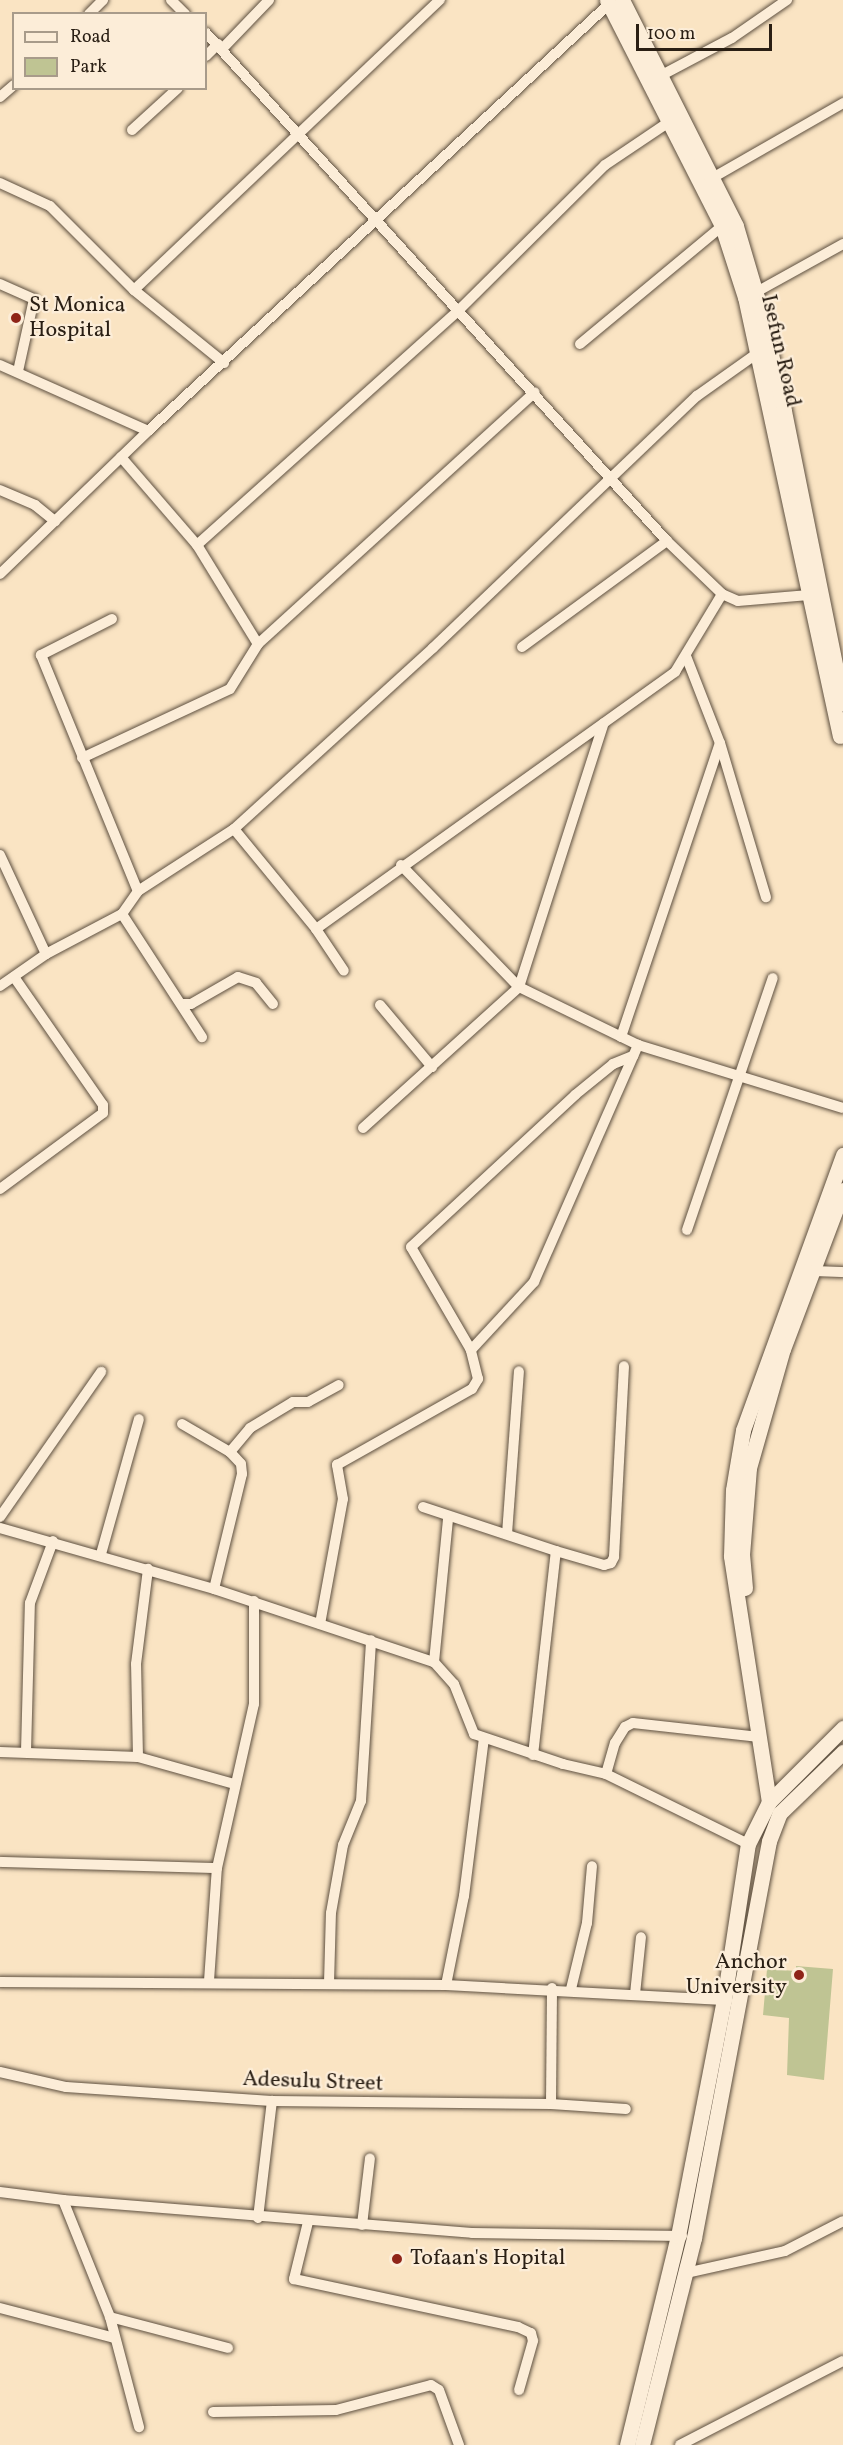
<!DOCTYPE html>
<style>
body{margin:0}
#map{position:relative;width:843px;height:2445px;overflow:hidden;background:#fae4c3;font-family:Vollkorn,serif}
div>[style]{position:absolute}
.green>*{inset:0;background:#bfc493}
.roads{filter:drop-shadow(0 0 2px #5e5040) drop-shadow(0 0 2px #5e5040)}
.street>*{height:10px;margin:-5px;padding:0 5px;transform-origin:5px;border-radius:5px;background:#fcedd8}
.secondary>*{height:15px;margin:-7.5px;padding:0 7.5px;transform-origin:7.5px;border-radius:7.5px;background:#fcedd8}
.dots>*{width:16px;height:16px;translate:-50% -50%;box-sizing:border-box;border:3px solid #fcedd8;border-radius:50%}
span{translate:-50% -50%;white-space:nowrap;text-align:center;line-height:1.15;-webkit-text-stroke:4.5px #fcedd8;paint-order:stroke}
.poi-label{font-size:22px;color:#2a1f14}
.left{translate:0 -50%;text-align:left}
.right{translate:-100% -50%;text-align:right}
.street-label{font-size:22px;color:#2a1f14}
.legend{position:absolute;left:12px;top:12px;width:195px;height:78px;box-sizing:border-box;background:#fcedd8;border:2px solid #a89b8a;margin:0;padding:8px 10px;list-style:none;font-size:18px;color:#2a1f14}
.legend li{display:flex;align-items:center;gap:12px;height:30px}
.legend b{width:30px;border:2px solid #a89b8a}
.scale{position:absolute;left:636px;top:24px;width:136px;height:27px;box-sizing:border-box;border:3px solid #2a1f14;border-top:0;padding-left:8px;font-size:18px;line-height:21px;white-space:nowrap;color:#2a1f14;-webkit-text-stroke:4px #fcedd8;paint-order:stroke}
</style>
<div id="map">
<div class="green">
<i style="clip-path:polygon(796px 1966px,833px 1969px,824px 2080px,787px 2075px,789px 2018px,763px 2015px,767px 1969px,796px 1971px)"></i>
</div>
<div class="roads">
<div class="street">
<i style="left:171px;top:0;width:20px;rotate:45deg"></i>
<i style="left:89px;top:14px;width:20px;rotate:-45deg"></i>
<i style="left:206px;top:33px;width:686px;rotate:47.78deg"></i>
<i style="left:667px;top:541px;width:76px;rotate:43.9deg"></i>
<i style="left:722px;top:594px;width:17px;rotate:24deg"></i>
<i style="left:738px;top:601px;width:71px;rotate:-4.8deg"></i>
<i style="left:222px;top:49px;width:68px;rotate:-46.2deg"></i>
<i style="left:206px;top:56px;width:17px;rotate:-45deg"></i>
<i style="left:662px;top:75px;width:79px;rotate:-27.9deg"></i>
<i style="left:732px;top:38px;width:67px;rotate:-34.6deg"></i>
<i style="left:0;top:97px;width:18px;rotate:-41deg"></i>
<i style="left:132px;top:130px;width:62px;rotate:-42.4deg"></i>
<i style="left:714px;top:177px;width:149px;rotate:-29.8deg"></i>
<i style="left:0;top:183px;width:55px;rotate:24.7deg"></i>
<i style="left:50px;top:206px;width:119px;rotate:45deg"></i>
<i style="left:134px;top:290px;width:116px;rotate:39deg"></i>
<i style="left:0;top:284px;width:37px;rotate:24deg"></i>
<i style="left:34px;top:299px;width:74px;rotate:102.5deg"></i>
<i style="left:134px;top:290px;width:422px;rotate:-43.5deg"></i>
<i style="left:751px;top:295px;width:105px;rotate:-29deg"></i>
<i style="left:580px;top:344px;width:185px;rotate:-39.7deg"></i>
<i style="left:0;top:365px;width:162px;rotate:24deg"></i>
<i style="left:121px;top:457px;width:116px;rotate:49.2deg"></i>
<i style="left:197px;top:545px;width:116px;rotate:58.4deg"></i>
<i style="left:0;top:490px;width:38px;rotate:23deg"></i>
<i style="left:35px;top:505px;width:26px;rotate:39deg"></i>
<i style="left:197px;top:545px;width:353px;rotate:-41.9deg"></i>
<i style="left:460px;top:309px;width:204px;rotate:-44.8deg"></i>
<i style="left:605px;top:165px;width:77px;rotate:-33.9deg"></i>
<i style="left:0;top:574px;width:206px;rotate:-44deg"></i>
<i style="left:148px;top:431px;width:628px;rotate:-42.81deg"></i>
<i style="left:112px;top:619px;width:80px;rotate:153.1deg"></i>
<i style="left:41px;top:655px;width:255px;rotate:67.7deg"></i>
<i style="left:522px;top:647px;width:180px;rotate:-36.2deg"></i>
<i style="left:686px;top:656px;width:93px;rotate:68.7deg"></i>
<i style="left:720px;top:743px;width:161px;rotate:73.4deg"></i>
<i style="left:82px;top:758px;width:163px;rotate:-25deg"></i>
<i style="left:230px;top:689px;width:53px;rotate:-58.1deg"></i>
<i style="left:258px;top:644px;width:374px;rotate:-42.3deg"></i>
<i style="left:234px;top:829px;width:129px;rotate:50.6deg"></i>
<i style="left:316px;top:929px;width:50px;rotate:56.3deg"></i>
<i style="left:0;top:855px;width:109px;rotate:65.1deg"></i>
<i style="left:401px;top:865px;width:170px;rotate:46deg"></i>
<i style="left:519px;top:987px;width:132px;rotate:26deg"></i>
<i style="left:638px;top:1045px;width:214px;rotate:17.1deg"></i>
<i style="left:122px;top:914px;width:147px;rotate:57deg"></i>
<i style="left:316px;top:929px;width:442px;rotate:-35.6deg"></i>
<i style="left:675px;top:672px;width:91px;rotate:-58.9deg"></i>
<i style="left:0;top:986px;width:56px;rotate:-34.8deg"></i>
<i style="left:46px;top:954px;width:86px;rotate:-27.8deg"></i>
<i style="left:122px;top:914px;width:28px;rotate:-55deg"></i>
<i style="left:138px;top:891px;width:114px;rotate:-32.9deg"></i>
<i style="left:234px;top:829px;width:269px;rotate:-42.3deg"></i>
<i style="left:433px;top:648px;width:365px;rotate:-43.7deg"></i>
<i style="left:697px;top:396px;width:76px;rotate:-35.4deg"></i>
<i style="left:182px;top:1004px;width:9px"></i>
<i style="left:191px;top:1004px;width:54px;rotate:-29.9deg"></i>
<i style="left:238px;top:977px;width:19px;rotate:18deg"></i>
<i style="left:256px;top:983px;width:27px;rotate:51deg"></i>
<i style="left:380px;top:1005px;width:81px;rotate:50deg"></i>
<i style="left:621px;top:1037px;width:310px;rotate:-71.4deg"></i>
<i style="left:363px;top:1128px;width:210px;rotate:-42.1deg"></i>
<i style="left:519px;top:987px;width:277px;rotate:-72.2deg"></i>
<i style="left:0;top:1189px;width:128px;rotate:-36.4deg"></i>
<i style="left:103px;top:1113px;width:8px;rotate:-90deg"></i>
<i style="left:103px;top:1105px;width:156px;rotate:-124.8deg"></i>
<i style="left:687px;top:1230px;width:266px;rotate:-71.2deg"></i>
<i style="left:812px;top:1271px;width:31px;rotate:2deg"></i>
<i style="left:471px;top:1350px;width:119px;rotate:-120.2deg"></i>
<i style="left:411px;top:1247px;width:224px;rotate:-42.8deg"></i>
<i style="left:575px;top:1095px;width:49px;rotate:-39.2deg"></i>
<i style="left:613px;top:1064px;width:22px;rotate:-22deg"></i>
<i style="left:182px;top:1424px;width:56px;rotate:30.3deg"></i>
<i style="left:230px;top:1452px;width:16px;rotate:47deg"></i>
<i style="left:241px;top:1464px;width:10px;rotate:84deg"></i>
<i style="left:242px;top:1474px;width:118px;rotate:103.7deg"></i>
<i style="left:230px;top:1452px;width:31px;rotate:-50deg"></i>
<i style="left:250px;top:1428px;width:50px;rotate:-31.2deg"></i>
<i style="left:293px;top:1402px;width:15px"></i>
<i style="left:308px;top:1402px;width:35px;rotate:-29deg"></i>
<i style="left:423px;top:1507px;width:140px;rotate:18.3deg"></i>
<i style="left:556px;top:1551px;width:50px;rotate:16.3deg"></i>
<i style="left:604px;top:1565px;width:7px;rotate:-16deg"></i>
<i style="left:611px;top:1563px;width:7px;rotate:-63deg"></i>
<i style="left:614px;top:1557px;width:191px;rotate:-87deg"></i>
<i style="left:0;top:1517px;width:177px;rotate:-55.1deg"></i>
<i style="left:0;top:1528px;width:223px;rotate:15.9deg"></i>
<i style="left:214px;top:1589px;width:232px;rotate:18.4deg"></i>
<i style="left:434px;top:1662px;width:30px;rotate:48deg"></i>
<i style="left:454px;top:1684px;width:54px;rotate:68.2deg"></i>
<i style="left:474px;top:1734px;width:94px;rotate:18.6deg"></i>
<i style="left:563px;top:1764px;width:44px;rotate:13.1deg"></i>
<i style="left:606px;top:1774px;width:158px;rotate:26.2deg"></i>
<i style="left:507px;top:1534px;width:163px;rotate:-85.8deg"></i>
<i style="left:101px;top:1554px;width:140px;rotate:-74.3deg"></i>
<i style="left:320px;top:1624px;width:127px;rotate:-79.6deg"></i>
<i style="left:343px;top:1499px;width:35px;rotate:-100deg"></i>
<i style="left:337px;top:1465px;width:155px;rotate:-29.4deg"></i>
<i style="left:472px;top:1389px;width:12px;rotate:-59deg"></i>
<i style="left:478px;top:1379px;width:30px;rotate:-104deg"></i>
<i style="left:471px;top:1350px;width:93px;rotate:-47.2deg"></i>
<i style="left:534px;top:1282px;width:259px;rotate:-66.3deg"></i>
<i style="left:434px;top:1662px;width:145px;rotate:-84.4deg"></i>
<i style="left:0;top:1752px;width:138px;rotate:2.1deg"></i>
<i style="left:138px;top:1757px;width:100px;rotate:15.7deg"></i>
<i style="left:26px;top:1752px;width:149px;rotate:-88.5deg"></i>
<i style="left:30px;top:1603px;width:66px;rotate:-69.6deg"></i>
<i style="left:533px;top:1755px;width:205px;rotate:-83.6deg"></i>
<i style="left:138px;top:1757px;width:93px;rotate:-91.2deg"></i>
<i style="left:136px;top:1664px;width:96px;rotate:-82.8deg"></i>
<i style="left:606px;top:1774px;width:32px;rotate:-74deg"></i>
<i style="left:615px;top:1743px;width:19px;rotate:-58deg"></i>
<i style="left:625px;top:1727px;width:9px;rotate:-27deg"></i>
<i style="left:633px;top:1723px;width:127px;rotate:6.3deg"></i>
<i style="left:0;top:1862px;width:217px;rotate:1.6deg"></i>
<i style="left:209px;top:1981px;width:113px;rotate:-86deg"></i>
<i style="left:217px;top:1868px;width:168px;rotate:-77.3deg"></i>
<i style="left:254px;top:1704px;width:103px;rotate:-90deg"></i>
<i style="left:0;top:1982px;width:446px;rotate:0.4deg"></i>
<i style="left:446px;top:1985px;width:278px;rotate:3.1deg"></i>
<i style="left:329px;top:1983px;width:70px;rotate:-88.4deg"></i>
<i style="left:331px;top:1913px;width:69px;rotate:-80deg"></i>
<i style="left:343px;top:1845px;width:48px;rotate:-67.8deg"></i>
<i style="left:361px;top:1801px;width:161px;rotate:-86.4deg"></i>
<i style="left:446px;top:1985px;width:91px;rotate:-78.6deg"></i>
<i style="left:464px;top:1896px;width:159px;rotate:-82.8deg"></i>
<i style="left:571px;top:1989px;width:68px;rotate:-76.4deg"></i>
<i style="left:587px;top:1923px;width:57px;rotate:-85deg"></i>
<i style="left:635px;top:1994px;width:57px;rotate:-84deg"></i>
<i style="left:0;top:2072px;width:68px;rotate:12.8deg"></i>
<i style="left:66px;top:2087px;width:206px;rotate:3.9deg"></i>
<i style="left:272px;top:2101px;width:279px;rotate:0.6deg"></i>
<i style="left:551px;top:2104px;width:75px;rotate:3.8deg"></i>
<i style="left:551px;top:2104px;width:116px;rotate:-89.5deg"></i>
<i style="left:0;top:2192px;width:64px;rotate:7.2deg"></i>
<i style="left:63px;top:2200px;width:410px;rotate:4.6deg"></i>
<i style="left:472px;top:2233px;width:210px;rotate:0.8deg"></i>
<i style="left:63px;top:2200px;width:126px;rotate:68.1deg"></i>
<i style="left:110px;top:2317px;width:114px;rotate:75.2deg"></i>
<i style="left:258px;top:2218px;width:118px;rotate:-83.2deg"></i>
<i style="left:308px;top:2222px;width:59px;rotate:103.8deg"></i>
<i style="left:294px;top:2279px;width:229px;rotate:12.1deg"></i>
<i style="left:518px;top:2327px;width:14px;rotate:25deg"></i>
<i style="left:531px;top:2333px;width:8px;rotate:76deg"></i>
<i style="left:533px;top:2341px;width:51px;rotate:105.9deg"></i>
<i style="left:362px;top:2225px;width:67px;rotate:-83.2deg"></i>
<i style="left:686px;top:2273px;width:101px;rotate:-12.5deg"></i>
<i style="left:785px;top:2251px;width:65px;rotate:-27.3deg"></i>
<i style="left:0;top:2308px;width:118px;rotate:14.7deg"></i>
<i style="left:110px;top:2317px;width:122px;rotate:14.7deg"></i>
<i style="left:213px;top:2412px;width:123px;rotate:-0.9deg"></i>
<i style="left:336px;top:2410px;width:98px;rotate:-14.7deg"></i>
<i style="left:431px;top:2385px;width:9px;rotate:32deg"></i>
<i style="left:439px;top:2390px;width:59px;rotate:70deg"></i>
<i style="left:680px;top:2445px;width:183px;rotate:-27.3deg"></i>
</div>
<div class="secondary">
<i style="left:607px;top:0;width:254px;rotate:63deg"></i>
<i style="left:722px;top:226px;width:75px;rotate:72.1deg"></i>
<i style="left:745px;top:297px;width:449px;rotate:77.8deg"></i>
<i style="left:622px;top:0;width:253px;rotate:63.2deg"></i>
<i style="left:736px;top:226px;width:89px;rotate:73.6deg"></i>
<i style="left:761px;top:311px;width:103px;rotate:77deg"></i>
<i style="left:784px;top:411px;width:298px;rotate:78.6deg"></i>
<i style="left:745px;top:1588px;width:33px;rotate:-95deg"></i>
<i style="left:742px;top:1555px;width:87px;rotate:-85.4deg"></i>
<i style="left:749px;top:1468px;width:124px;rotate:-74.1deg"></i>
<i style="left:783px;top:1349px;width:170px;rotate:-69.3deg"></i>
<i style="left:769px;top:1802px;width:249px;rotate:-98.8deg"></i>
<i style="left:731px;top:1556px;width:66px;rotate:-88.3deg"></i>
<i style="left:733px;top:1490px;width:61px;rotate:-80.5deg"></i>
<i style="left:743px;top:1430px;width:293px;rotate:-70deg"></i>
<i style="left:627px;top:2445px;width:215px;rotate:-76.3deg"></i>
<i style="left:678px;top:2236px;width:240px;rotate:-79deg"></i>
<i style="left:724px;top:2000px;width:158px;rotate:-81.3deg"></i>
<i style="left:748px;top:1844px;width:47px;rotate:-63.4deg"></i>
<i style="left:769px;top:1802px;width:105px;rotate:-45deg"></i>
<i style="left:642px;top:2445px;width:213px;rotate:-75.9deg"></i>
<i style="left:694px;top:2238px;width:404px;rotate:-79.3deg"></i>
<i style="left:769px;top:1841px;width:30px;rotate:-69deg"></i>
<i style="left:780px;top:1813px;width:88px;rotate:-44.1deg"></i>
</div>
</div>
<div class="dots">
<i style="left:16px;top:318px;background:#8f2418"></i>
<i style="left:799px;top:1975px;background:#8f2418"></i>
<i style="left:397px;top:2259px;background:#8f2418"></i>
</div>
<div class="poi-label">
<span class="left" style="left:29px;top:318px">St Monica<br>Hospital</span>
<span class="right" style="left:787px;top:1975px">Anchor<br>University</span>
<span class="left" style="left:410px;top:2259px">Tofaan's Hopital</span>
</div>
<div class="street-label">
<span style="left:780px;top:351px;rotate:77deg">Isefun Road</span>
<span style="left:313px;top:2082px;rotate:2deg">Adesulu Street</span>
</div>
<ul class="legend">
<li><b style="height:8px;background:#fcedd8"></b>Road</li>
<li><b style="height:16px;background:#bfc493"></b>Park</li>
</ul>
<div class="scale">100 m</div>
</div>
